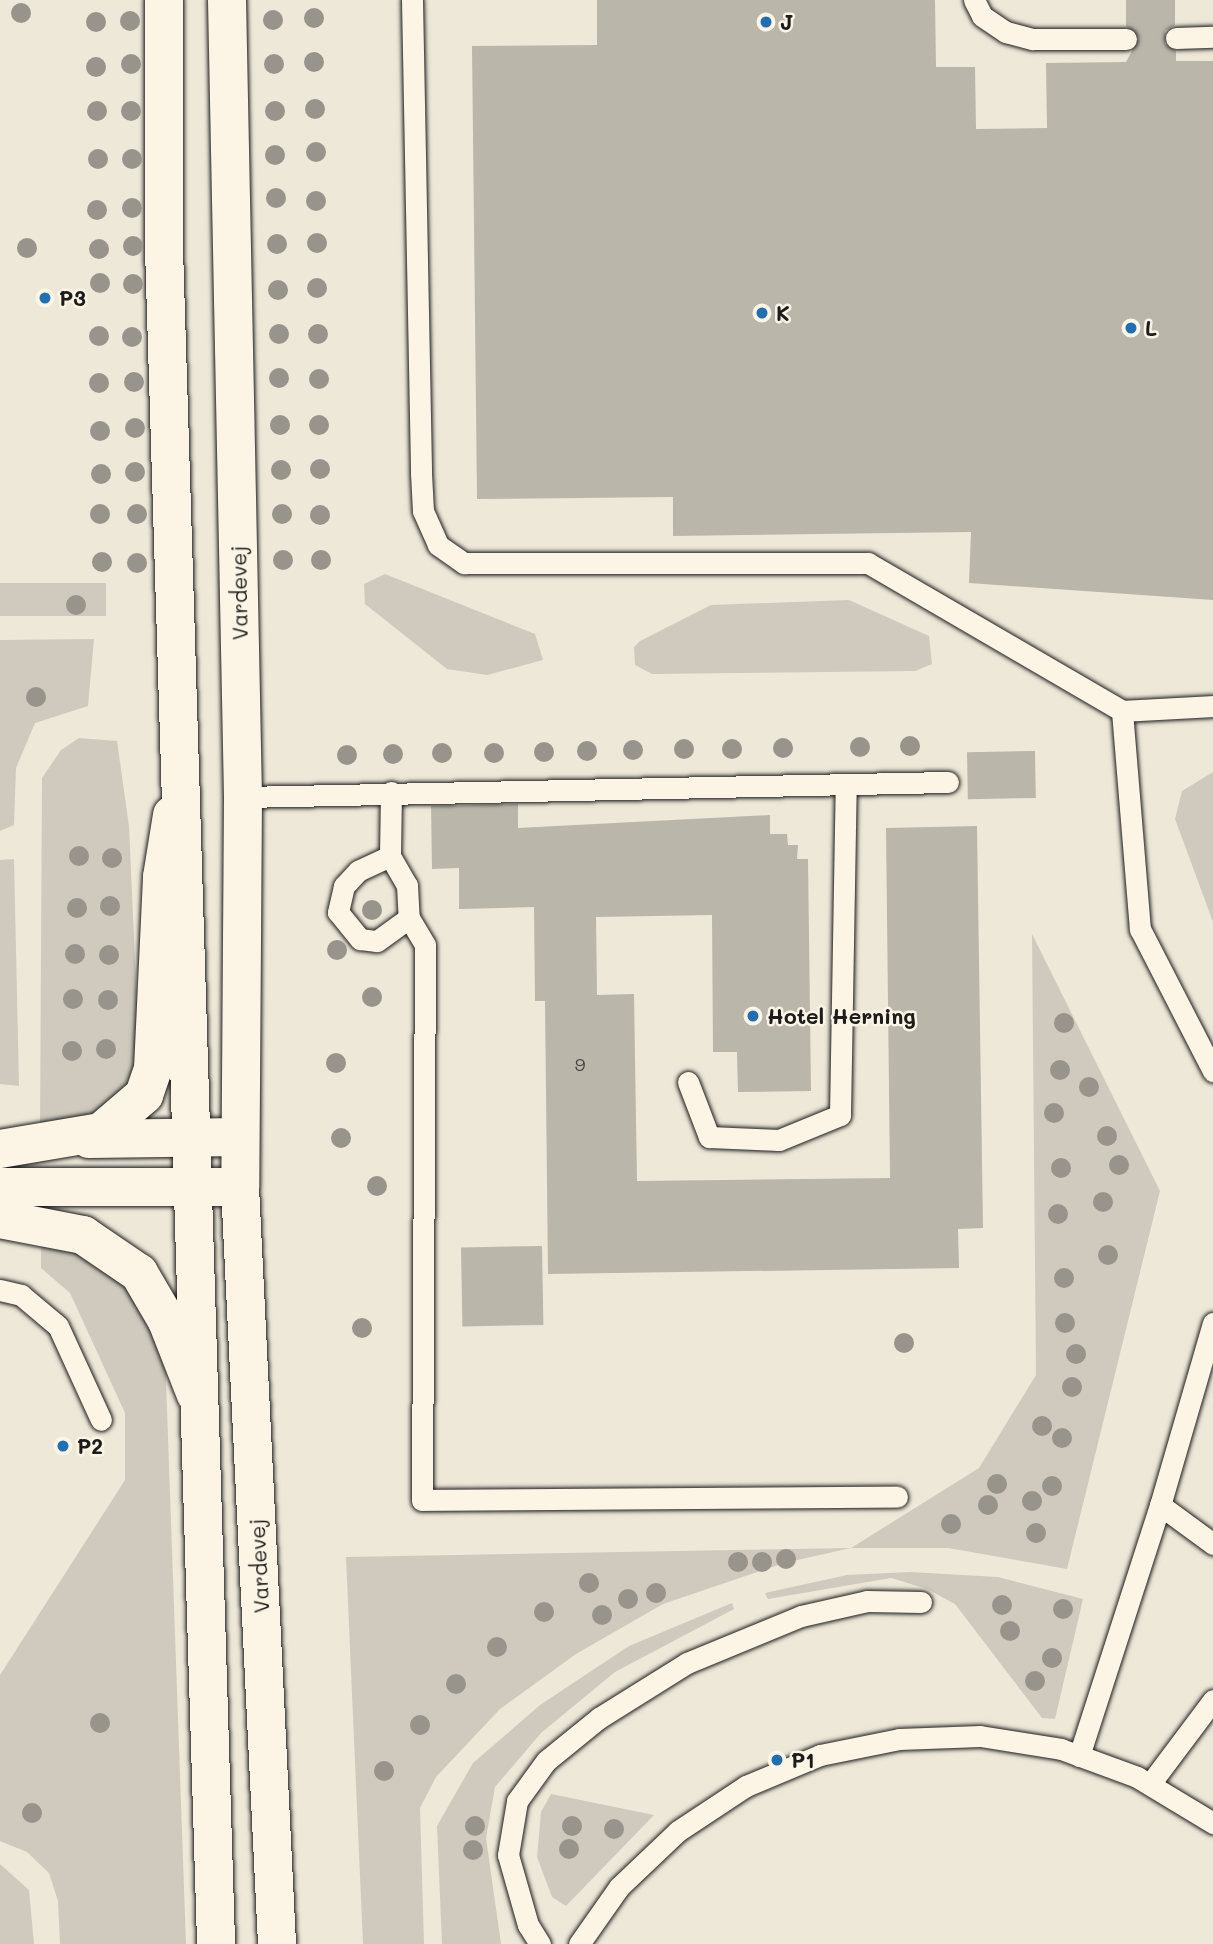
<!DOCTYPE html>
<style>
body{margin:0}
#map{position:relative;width:1213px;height:1944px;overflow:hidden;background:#eee8d9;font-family:Mali,sans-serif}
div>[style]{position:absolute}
.green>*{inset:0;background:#cfcabd;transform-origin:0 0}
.building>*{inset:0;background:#bab6aa;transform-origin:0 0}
.roads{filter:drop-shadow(0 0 2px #1c1c1c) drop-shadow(0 0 2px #1c1c1c)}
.lane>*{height:21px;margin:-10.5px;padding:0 10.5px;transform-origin:10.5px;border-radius:10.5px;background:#fcf5e5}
.street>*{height:38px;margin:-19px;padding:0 19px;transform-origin:19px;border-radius:19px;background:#fcf5e5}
.secondary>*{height:38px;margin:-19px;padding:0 19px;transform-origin:19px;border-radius:19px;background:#fcf5e5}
.trees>*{width:20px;height:20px;margin:-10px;border-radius:50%;background:#98948b}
.dots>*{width:19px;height:19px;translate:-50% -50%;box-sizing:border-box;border:4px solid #fcf5e5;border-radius:50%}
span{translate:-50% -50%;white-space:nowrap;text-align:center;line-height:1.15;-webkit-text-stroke:5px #fcf5e5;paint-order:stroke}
.number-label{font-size:18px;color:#444240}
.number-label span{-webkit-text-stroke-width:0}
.poi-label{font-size:21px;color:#1c1c1c;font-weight:700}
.left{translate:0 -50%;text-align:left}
.street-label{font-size:21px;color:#1c1c1c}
</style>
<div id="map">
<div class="green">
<i style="clip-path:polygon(385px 574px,535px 634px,543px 660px,487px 675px,447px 669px,365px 604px,364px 584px)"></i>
<i style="left:106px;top:583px;width:33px;height:106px;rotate:90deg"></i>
<i style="clip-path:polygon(849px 600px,929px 636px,932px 664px,915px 671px,652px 674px,635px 665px,634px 647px,640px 641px,711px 605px)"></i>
<i style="clip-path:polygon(94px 639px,88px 706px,35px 723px,16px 768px,14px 825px,0 831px,0 640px)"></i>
<i style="clip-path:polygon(79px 738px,117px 741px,129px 826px,139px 1051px,123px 1095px,94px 1117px,40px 1129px,42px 778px,61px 750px)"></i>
<i style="clip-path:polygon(1213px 772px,1213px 922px,1175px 819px,1182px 791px)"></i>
<i style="clip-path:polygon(14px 859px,19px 1086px,0 1084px,0 860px)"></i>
<i style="clip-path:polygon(1032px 934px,1160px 1191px,1067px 1569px,948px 1548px,851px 1548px,784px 1563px,663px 1604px,576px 1654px,500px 1709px,436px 1777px,420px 1808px,424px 1944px,363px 1944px,346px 1557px,851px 1548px,979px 1468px,1036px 1375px)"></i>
<i style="clip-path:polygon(41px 1239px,72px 1245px,132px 1289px,165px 1353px,186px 1944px,60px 1944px,58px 1901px,49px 1873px,27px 1852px,0 1841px,0 1675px,125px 1480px,125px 1413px,70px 1293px,41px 1268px)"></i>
<i style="clip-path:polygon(910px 1572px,998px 1577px,1083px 1599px,1055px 1719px,1042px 1718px,955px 1604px,927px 1589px,891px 1578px,768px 1599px,765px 1593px,847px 1575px)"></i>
<i style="clip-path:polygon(732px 1603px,734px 1609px,615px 1672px,541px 1733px,495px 1787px,486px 1838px,501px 1944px,442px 1944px,437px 1826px,473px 1763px,540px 1705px,629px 1646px)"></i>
<i style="clip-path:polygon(551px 1794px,654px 1815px,566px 1906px,552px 1897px,537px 1857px,541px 1812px)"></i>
<i style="clip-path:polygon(0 1864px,29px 1890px,34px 1944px,0 1944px)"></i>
</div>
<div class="building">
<i style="clip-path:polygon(597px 0,935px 0,936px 67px,975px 67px,976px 129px,1047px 128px,1046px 63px,1126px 62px,1139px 38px,1126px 26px,1126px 0,1175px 0,1175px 25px,1165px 31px,1165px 44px,1176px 51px,1176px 61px,1213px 61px,1213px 600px,969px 583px,971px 532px,673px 536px,673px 497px,477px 499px,472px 46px,597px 45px)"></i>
<i style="left:1035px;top:751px;width:47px;height:68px;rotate:89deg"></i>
<i style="clip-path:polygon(518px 804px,518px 828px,770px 815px,770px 834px,787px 834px,788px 845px,798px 845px,797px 859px,808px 859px,811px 1091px,738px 1092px,737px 1052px,713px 1052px,712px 915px,596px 917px,597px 995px,634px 994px,637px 1181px,890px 1178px,886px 828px,977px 826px,983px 1228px,958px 1229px,959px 1268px,548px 1274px,545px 1001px,535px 1001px,534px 907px,459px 909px,459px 868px,432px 869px,431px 806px)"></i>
<i style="left:542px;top:1246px;width:79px;height:81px;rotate:89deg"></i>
</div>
<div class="roads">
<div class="lane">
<i style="left:412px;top:0;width:473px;rotate:88.9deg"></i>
<i style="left:421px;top:473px;width:38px;rotate:87deg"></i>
<i style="left:423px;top:511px;width:37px;rotate:66deg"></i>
<i style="left:438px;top:545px;width:32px;rotate:35deg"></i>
<i style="left:464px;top:563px;width:404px"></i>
<i style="left:868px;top:563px;width:294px;rotate:30.2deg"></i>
<i style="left:1122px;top:711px;width:219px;rotate:85.3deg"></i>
<i style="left:1140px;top:929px;width:160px;rotate:62.8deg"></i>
<i style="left:974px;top:0;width:18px;rotate:63deg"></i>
<i style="left:982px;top:16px;width:29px;rotate:34deg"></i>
<i style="left:1006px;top:32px;width:28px;rotate:15deg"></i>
<i style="left:1033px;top:39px;width:93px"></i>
<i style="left:1176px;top:38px;width:37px;rotate:-2deg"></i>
<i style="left:1122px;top:711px;width:91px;rotate:-3.1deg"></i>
<i style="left:391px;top:792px;width:64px;rotate:90.9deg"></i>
<i style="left:390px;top:856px;width:34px;rotate:60deg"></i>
<i style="left:407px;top:885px;width:33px;rotate:87deg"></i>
<i style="left:409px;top:918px;width:31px;rotate:59deg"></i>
<i style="left:425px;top:945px;width:555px;rotate:90.31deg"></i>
<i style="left:422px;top:1500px;width:475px;rotate:-0.4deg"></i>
<i style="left:243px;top:797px;width:705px;rotate:-1.22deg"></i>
<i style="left:390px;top:856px;width:35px;rotate:155deg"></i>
<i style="left:358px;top:871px;width:21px;rotate:133deg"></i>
<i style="left:344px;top:886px;width:27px;rotate:103deg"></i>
<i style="left:338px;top:912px;width:35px;rotate:51deg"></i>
<i style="left:360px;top:939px;width:17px;rotate:7deg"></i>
<i style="left:377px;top:941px;width:39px;rotate:-36deg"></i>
<i style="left:688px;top:1082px;width:59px;rotate:69.1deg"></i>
<i style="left:709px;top:1137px;width:70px;rotate:2.5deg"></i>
<i style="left:779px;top:1140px;width:66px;rotate:-22.3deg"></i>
<i style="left:840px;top:1115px;width:331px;rotate:-89deg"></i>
<i style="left:0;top:1290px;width:22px;rotate:13deg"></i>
<i style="left:21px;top:1295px;width:48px;rotate:40deg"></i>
<i style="left:58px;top:1326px;width:103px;rotate:65.4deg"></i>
<i style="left:1213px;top:1323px;width:190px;rotate:106.2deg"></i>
<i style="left:1160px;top:1505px;width:66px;rotate:36.3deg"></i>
<i style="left:1079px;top:1756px;width:264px;rotate:-72.1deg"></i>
<i style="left:1150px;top:1784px;width:105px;rotate:-53.1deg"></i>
<i style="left:540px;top:1944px;width:22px;rotate:-122deg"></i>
<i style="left:528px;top:1925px;width:73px;rotate:-105.9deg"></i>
<i style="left:508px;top:1855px;width:55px;rotate:-80.5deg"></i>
<i style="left:517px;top:1801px;width:49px;rotate:-54.1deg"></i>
<i style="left:546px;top:1761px;width:68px;rotate:-39.1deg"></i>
<i style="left:599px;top:1718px;width:104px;rotate:-32deg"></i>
<i style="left:687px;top:1663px;width:123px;rotate:-22.4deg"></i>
<i style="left:801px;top:1616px;width:68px;rotate:-12.8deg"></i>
<i style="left:867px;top:1601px;width:54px;rotate:1.1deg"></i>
<i style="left:579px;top:1944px;width:70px;rotate:-54.9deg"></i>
<i style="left:619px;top:1887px;width:81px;rotate:-43.5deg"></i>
<i style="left:678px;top:1831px;width:82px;rotate:-33.5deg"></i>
<i style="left:746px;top:1786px;width:80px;rotate:-22.7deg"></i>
<i style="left:820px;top:1755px;width:81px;rotate:-11.4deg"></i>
<i style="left:899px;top:1739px;width:81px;rotate:-2.1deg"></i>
<i style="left:980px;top:1736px;width:82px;rotate:9.1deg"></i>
<i style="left:1061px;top:1749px;width:81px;rotate:20.2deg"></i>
<i style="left:1137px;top:1777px;width:89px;rotate:31.2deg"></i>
</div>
<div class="street">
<i style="left:89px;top:1139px;width:151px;rotate:-0.8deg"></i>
<i style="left:0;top:1149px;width:102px;rotate:-9.6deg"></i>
<i style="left:101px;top:1132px;width:57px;rotate:-40.7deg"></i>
<i style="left:144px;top:1095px;width:28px;rotate:-71deg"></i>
<i style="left:153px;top:1069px;width:192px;rotate:-87.3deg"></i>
<i style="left:162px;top:877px;width:63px;rotate:-80.8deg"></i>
<i style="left:0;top:1187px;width:240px"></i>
<i style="left:0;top:1219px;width:85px;rotate:10.9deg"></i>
<i style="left:83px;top:1235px;width:68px;rotate:34.2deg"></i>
<i style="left:139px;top:1273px;width:56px;rotate:59.7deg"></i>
<i style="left:167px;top:1321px;width:79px;rotate:68.6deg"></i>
</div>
<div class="secondary">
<i style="left:164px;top:0;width:249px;rotate:90deg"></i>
<i style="left:164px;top:249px;width:1696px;rotate:88.24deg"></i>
<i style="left:227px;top:0;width:797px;rotate:88.85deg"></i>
<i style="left:243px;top:797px;width:390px;rotate:90.4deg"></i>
<i style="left:240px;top:1187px;width:758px;rotate:87.2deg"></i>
</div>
</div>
<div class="trees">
<i style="left:21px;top:13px"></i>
<i style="left:314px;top:18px"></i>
<i style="left:273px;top:20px"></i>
<i style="left:130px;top:21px"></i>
<i style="left:96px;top:22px"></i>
<i style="left:314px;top:62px"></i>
<i style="left:131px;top:64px"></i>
<i style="left:274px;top:64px"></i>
<i style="left:96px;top:67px"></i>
<i style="left:315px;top:109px"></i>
<i style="left:97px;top:111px"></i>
<i style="left:131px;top:111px"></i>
<i style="left:275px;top:111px"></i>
<i style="left:316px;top:152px"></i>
<i style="left:275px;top:155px"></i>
<i style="left:98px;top:159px"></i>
<i style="left:132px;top:159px"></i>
<i style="left:276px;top:198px"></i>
<i style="left:316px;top:201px"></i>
<i style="left:132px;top:208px"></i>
<i style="left:97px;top:210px"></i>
<i style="left:317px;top:243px"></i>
<i style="left:277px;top:244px"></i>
<i style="left:133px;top:246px"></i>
<i style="left:27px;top:248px"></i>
<i style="left:99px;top:249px"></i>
<i style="left:100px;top:283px"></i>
<i style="left:133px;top:284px"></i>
<i style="left:317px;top:288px"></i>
<i style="left:278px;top:290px"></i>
<i style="left:279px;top:334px"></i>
<i style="left:318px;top:334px"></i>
<i style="left:99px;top:336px"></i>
<i style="left:132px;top:337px"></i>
<i style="left:279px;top:378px"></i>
<i style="left:319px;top:379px"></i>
<i style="left:134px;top:382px"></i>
<i style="left:99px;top:383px"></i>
<i style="left:280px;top:425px"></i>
<i style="left:319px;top:425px"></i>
<i style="left:135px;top:428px"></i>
<i style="left:100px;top:431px"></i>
<i style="left:320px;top:469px"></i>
<i style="left:281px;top:470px"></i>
<i style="left:135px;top:472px"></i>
<i style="left:101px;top:474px"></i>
<i style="left:100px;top:514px"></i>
<i style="left:137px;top:514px"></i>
<i style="left:282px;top:514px"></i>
<i style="left:320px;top:515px"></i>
<i style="left:283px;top:560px"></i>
<i style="left:321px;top:560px"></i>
<i style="left:102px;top:562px"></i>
<i style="left:137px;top:563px"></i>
<i style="left:76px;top:605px"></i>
<i style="left:36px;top:697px"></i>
<i style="left:910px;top:746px"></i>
<i style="left:860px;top:747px"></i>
<i style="left:783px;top:748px"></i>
<i style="left:684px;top:749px"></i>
<i style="left:732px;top:749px"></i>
<i style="left:633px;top:750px"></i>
<i style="left:587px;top:751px"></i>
<i style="left:544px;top:752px"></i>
<i style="left:442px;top:753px"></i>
<i style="left:494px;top:753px"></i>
<i style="left:393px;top:754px"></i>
<i style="left:347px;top:755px"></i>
<i style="left:79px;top:856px"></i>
<i style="left:112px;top:858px"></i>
<i style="left:110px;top:906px"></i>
<i style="left:77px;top:908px"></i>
<i style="left:372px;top:910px"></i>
<i style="left:337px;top:950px"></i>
<i style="left:75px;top:954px"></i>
<i style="left:109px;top:955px"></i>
<i style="left:372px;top:997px"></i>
<i style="left:73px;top:999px"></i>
<i style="left:108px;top:1000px"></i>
<i style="left:1064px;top:1023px"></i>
<i style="left:106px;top:1049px"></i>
<i style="left:72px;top:1051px"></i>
<i style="left:336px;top:1063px"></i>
<i style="left:1060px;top:1070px"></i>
<i style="left:1089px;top:1087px"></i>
<i style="left:1054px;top:1113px"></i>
<i style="left:1107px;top:1136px"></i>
<i style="left:341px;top:1138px"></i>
<i style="left:1119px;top:1165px"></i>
<i style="left:1061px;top:1168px"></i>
<i style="left:377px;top:1186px"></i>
<i style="left:1103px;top:1202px"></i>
<i style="left:1058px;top:1214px"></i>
<i style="left:1108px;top:1255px"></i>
<i style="left:1064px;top:1278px"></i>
<i style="left:1065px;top:1323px"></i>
<i style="left:362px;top:1328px"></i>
<i style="left:904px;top:1343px"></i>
<i style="left:1076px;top:1354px"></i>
<i style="left:1072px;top:1387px"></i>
<i style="left:1042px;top:1426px"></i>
<i style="left:1062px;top:1438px"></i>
<i style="left:997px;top:1484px"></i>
<i style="left:1052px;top:1486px"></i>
<i style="left:1032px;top:1501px"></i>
<i style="left:988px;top:1505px"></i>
<i style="left:951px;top:1524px"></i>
<i style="left:1036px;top:1533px"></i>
<i style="left:786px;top:1559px"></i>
<i style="left:738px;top:1562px"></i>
<i style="left:762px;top:1562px"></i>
<i style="left:589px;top:1583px"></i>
<i style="left:656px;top:1593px"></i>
<i style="left:628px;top:1599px"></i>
<i style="left:1002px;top:1605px"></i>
<i style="left:1063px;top:1609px"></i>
<i style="left:544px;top:1612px"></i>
<i style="left:602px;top:1615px"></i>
<i style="left:1010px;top:1631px"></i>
<i style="left:497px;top:1647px"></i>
<i style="left:1052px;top:1658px"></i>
<i style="left:1035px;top:1681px"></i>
<i style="left:456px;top:1684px"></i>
<i style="left:100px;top:1723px"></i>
<i style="left:420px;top:1725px"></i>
<i style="left:384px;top:1771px"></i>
<i style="left:32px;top:1813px"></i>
<i style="left:475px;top:1826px"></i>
<i style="left:572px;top:1826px"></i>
<i style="left:614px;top:1829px"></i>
<i style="left:569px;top:1849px"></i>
<i style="left:473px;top:1850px"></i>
</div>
<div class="dots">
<i style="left:766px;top:22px;background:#1f6fb2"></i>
<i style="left:45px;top:298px;background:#1f6fb2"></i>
<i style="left:762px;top:313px;background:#1f6fb2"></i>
<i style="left:1131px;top:328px;background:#1f6fb2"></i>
<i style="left:753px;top:1016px;background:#1f6fb2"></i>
<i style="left:63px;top:1446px;background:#1f6fb2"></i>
<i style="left:777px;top:1760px;background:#1f6fb2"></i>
</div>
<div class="number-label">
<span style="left:580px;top:1064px">9</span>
</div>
<div class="poi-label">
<span class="left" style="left:780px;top:22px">J</span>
<span class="left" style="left:59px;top:298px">P3</span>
<span class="left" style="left:776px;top:313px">K</span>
<span class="left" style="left:1145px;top:328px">L</span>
<span class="left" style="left:767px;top:1016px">Hotel Herning</span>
<span class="left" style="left:77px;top:1446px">P2</span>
<span class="left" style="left:791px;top:1760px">P1</span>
</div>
<div class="street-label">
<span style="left:239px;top:593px;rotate:-91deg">Vardevej</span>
<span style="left:259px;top:1566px;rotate:-93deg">Vardevej</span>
</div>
</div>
